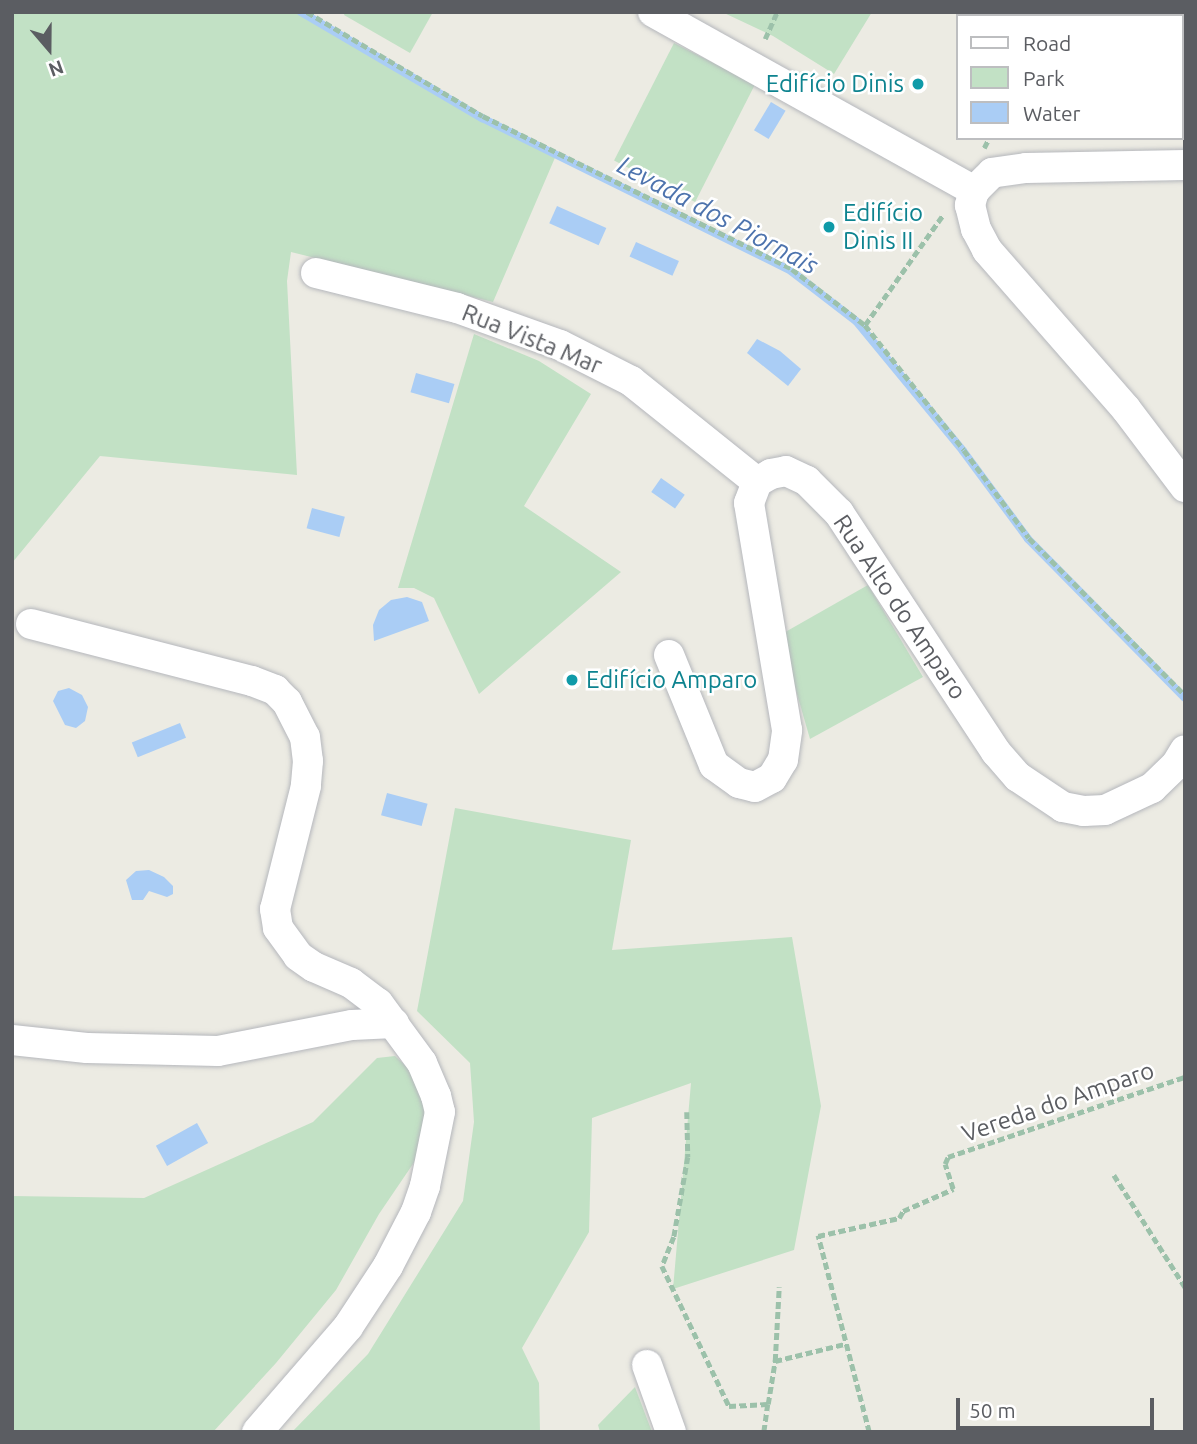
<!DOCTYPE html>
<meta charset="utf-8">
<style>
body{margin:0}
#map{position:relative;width:1197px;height:1444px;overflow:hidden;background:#ecebe3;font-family:Ubuntu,sans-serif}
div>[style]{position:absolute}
.green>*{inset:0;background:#c2e1c5;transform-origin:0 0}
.water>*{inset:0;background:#aacdf5;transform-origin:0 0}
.stream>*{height:8px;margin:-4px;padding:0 4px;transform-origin:4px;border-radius:4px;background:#aacdf5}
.path>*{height:4.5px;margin-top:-2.25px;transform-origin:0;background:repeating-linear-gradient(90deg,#9cc1aa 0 7px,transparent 0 10.5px)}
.roads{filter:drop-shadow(0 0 2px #b5b7bc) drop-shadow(0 0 2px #b5b7bc)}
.minor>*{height:30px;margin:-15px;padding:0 15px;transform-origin:15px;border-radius:15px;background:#fff}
.dots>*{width:19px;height:19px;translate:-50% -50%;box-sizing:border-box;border:4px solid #fff;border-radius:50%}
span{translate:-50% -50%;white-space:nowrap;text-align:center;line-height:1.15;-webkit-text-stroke:5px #fff;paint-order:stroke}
.culture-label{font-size:24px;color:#0d838f}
.right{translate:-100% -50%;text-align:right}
.left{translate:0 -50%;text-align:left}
.street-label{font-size:24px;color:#5b5d62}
.water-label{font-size:26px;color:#4d73ad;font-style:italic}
.frame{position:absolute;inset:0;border:14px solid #5b5d62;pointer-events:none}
.legend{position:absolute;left:956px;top:14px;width:228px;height:126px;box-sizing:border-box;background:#fff;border:2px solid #bdbec0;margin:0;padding:9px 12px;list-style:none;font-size:21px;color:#5b5d62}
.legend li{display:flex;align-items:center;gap:14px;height:35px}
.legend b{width:35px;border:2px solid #bdbec0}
.north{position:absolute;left:14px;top:14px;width:70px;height:70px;-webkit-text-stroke:5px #fff;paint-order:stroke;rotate:160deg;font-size:19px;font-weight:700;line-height:28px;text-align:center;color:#5b5d62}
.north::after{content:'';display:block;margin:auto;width:24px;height:32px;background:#5b5d62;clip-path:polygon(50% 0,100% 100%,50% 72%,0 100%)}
.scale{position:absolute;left:956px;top:1398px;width:198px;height:32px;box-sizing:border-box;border:4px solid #5b5d62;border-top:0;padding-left:9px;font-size:21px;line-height:24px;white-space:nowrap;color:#5b5d62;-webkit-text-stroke:5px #fff;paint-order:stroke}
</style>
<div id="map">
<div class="green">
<i style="clip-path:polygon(12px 12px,307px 12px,483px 116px,557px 153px,493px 302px,291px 252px,287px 281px,297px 475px,100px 456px,12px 563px)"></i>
<i style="clip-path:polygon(345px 12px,433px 12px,410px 53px,344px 15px)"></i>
<i style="clip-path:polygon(722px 12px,872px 12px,834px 74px,773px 36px)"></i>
<i style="left:674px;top:43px;width:91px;height:132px;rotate:27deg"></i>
<i style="clip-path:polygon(474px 334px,539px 361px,591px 394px,524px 506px,621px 572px,479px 694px,434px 598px,414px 588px,398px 588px)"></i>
<i style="clip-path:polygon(868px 585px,923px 677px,810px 739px,780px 635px)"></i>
<i style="clip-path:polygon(455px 808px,631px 840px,612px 950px,792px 937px,821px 1106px,794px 1250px,673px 1289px,691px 1083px,592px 1118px,589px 1232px,522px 1348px,539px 1383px,540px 1432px,292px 1432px,368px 1354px,463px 1201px,474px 1122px,470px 1063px,417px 1011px)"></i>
<i style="clip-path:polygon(395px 1056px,421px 1080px,428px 1110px,417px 1158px,379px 1214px,336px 1290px,276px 1363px,213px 1432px,12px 1432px,12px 1196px,144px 1198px,313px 1122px,377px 1058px)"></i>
<i style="clip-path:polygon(635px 1387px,652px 1432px,600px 1432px,598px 1425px)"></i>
</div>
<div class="water">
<i style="left:771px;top:102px;width:17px;height:33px;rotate:31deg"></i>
<i style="left:557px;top:206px;width:54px;height:19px;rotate:24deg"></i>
<i style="left:636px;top:242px;width:47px;height:16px;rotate:24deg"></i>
<i style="clip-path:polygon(757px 339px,780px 351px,801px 369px,788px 386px,747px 353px)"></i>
<i style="left:416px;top:373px;width:40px;height:20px;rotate:16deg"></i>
<i style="left:661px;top:478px;width:29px;height:17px;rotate:35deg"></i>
<i style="left:312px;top:508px;width:34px;height:21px;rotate:15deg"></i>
<i style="clip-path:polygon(407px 597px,422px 602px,429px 621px,374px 641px,373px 625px,379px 610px,391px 600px)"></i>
<i style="clip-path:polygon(69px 688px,82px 695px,88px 707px,85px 721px,76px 728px,65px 725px,53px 701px,58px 691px)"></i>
<i style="left:180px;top:723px;width:16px;height:52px;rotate:68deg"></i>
<i style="left:387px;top:793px;width:42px;height:23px;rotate:15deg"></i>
<i style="clip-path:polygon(136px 871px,149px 870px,164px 877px,173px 886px,173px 894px,167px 897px,149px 891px,143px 900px,132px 900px,126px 880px)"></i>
<i style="left:197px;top:1123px;width:23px;height:47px;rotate:61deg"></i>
</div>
<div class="stream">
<i style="left:301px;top:12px;width:210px;rotate:30.4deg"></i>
<i style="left:482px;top:118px;width:345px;rotate:26.3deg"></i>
<i style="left:791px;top:271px;width:82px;rotate:37.6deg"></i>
<i style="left:856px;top:321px;width:168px;rotate:50.5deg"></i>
<i style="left:963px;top:451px;width:109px;rotate:53.5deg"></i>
<i style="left:1028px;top:539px;width:223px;rotate:45.4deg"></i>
</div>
<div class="path">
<i style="left:307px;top:12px;width:204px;rotate:30.6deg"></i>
<i style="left:483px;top:116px;width:345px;rotate:26.3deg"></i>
<i style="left:792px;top:269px;width:92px;rotate:37.5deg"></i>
<i style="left:865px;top:325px;width:159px;rotate:51.6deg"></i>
<i style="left:964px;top:450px;width:109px;rotate:53.5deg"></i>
<i style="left:1029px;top:538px;width:221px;rotate:45.2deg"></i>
<i style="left:765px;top:39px;width:30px;rotate:-66deg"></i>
<i style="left:984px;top:148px;width:11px;rotate:-63deg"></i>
<i style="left:865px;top:325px;width:135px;rotate:-54.7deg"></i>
<i style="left:687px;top:1112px;width:45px;rotate:88.7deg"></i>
<i style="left:688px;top:1157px;width:81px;rotate:99.9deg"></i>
<i style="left:674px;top:1237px;width:31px;rotate:112deg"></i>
<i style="left:662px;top:1266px;width:155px;rotate:64.4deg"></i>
<i style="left:729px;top:1406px;width:39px;rotate:-3deg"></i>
<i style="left:768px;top:1404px;width:28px;rotate:98deg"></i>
<i style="left:1114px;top:1175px;width:133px;rotate:57.6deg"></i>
<i style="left:775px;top:1361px;width:71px;rotate:-13.8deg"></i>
<i style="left:768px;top:1404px;width:44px;rotate:-80.8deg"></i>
<i style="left:775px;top:1361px;width:74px;rotate:-86.9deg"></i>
<i style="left:869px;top:1432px;width:203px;rotate:-104.6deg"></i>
<i style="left:818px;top:1236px;width:83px;rotate:-12.5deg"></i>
<i style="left:899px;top:1218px;width:8px;rotate:-60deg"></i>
<i style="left:903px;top:1211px;width:55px;rotate:-23.7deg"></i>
<i style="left:953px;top:1189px;width:26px;rotate:-108deg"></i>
<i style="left:945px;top:1164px;width:8px;rotate:-67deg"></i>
<i style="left:948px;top:1157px;width:250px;rotate:-18.7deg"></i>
</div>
<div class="roads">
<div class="minor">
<i style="left:653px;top:12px;width:368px;rotate:29.1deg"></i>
<i style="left:1038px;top:16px;width:4px;rotate:-63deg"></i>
<i style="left:1185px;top:165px;width:159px;rotate:178.9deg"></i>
<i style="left:1026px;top:168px;width:34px;rotate:172deg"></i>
<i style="left:992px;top:173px;width:25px;rotate:135deg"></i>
<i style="left:974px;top:191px;width:15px;rotate:106deg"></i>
<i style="left:970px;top:205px;width:25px;rotate:76deg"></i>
<i style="left:976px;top:229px;width:24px;rotate:62deg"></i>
<i style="left:987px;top:250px;width:211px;rotate:48.8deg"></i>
<i style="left:1126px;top:409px;width:98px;rotate:52.9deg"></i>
<i style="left:316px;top:273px;width:145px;rotate:13.9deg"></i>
<i style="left:457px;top:308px;width:109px;rotate:19.8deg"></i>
<i style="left:560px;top:345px;width:80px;rotate:26.9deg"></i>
<i style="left:631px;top:381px;width:161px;rotate:38.7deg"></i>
<i style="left:31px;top:624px;width:228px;rotate:14.5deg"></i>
<i style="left:252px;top:681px;width:25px;rotate:21deg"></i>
<i style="left:275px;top:690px;width:17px;rotate:45deg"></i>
<i style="left:287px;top:702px;width:39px;rotate:63deg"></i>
<i style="left:305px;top:737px;width:24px;rotate:83deg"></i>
<i style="left:308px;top:761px;width:25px;rotate:95deg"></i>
<i style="left:306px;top:786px;width:127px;rotate:104.1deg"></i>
<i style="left:275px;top:909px;width:19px;rotate:81deg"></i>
<i style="left:278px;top:928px;width:34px;rotate:54deg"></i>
<i style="left:298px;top:956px;width:19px;rotate:35deg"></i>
<i style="left:314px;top:967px;width:40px;rotate:23.4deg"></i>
<i style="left:351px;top:983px;width:34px;rotate:37deg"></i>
<i style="left:378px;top:1003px;width:74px;rotate:53.7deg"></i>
<i style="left:422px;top:1063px;width:36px;rotate:67deg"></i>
<i style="left:436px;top:1096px;width:16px;rotate:76deg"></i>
<i style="left:440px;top:1112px;width:76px;rotate:101.5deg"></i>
<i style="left:425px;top:1186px;width:28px;rotate:109deg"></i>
<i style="left:416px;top:1212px;width:61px;rotate:117.4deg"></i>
<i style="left:388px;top:1266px;width:73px;rotate:123.3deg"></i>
<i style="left:348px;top:1327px;width:139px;rotate:130.9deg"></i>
<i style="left:669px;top:655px;width:119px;rotate:67.8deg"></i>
<i style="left:714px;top:765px;width:31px;rotate:36deg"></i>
<i style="left:739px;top:783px;width:16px;rotate:14deg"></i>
<i style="left:755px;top:787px;width:19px;rotate:-28deg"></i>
<i style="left:772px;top:778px;width:21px;rotate:-59deg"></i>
<i style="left:783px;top:760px;width:30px;rotate:-82deg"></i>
<i style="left:787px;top:730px;width:230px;rotate:-99.5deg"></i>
<i style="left:749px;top:503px;width:22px;rotate:-69deg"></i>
<i style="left:757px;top:482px;width:16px;rotate:-30deg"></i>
<i style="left:771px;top:474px;width:15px;rotate:-11deg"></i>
<i style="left:786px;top:471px;width:23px;rotate:25deg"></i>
<i style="left:807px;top:481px;width:45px;rotate:45deg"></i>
<i style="left:839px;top:513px;width:286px;rotate:56.7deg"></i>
<i style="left:996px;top:752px;width:33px;rotate:49deg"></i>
<i style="left:1018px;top:777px;width:54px;rotate:33.7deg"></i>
<i style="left:1063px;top:807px;width:21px;rotate:11deg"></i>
<i style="left:1084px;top:811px;width:21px;rotate:-3deg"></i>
<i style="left:1105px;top:810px;width:52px;rotate:-25.1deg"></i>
<i style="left:1152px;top:788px;width:33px;rotate:-44deg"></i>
<i style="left:1176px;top:765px;width:17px;rotate:-59deg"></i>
<i style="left:12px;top:1040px;width:75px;rotate:6.1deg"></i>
<i style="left:87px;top:1048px;width:131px;rotate:1.3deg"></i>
<i style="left:218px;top:1051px;width:136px;rotate:-11deg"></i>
<i style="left:352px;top:1025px;width:42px;rotate:-2.7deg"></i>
<i style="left:647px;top:1365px;width:71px;rotate:70.3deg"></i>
</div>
</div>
<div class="dots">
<i style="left:918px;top:84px;background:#0f9aa8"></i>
<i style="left:829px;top:227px;background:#0f9aa8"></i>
<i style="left:572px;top:680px;background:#0f9aa8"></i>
</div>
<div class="culture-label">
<span class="right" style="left:904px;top:84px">Edifício Dinis</span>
<span class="left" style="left:843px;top:227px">Edifício<br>Dinis II</span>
<span class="left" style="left:586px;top:680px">Edifício Amparo</span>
</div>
<div class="street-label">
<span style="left:532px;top:339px;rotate:22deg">Rua Vista Mar</span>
<span style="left:900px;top:607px;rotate:56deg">Rua Alto do Amparo</span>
<span style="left:1058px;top:1102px;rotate:-19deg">Vereda do Amparo</span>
</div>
<div class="water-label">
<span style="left:718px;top:215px;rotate:28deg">Levada dos Piornais</span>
</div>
<div class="frame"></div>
<ul class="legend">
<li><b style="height:9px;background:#fff"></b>Road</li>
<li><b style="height:19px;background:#c2e1c5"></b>Park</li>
<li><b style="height:19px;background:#aacdf5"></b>Water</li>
</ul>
<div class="north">N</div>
<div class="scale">50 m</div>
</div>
